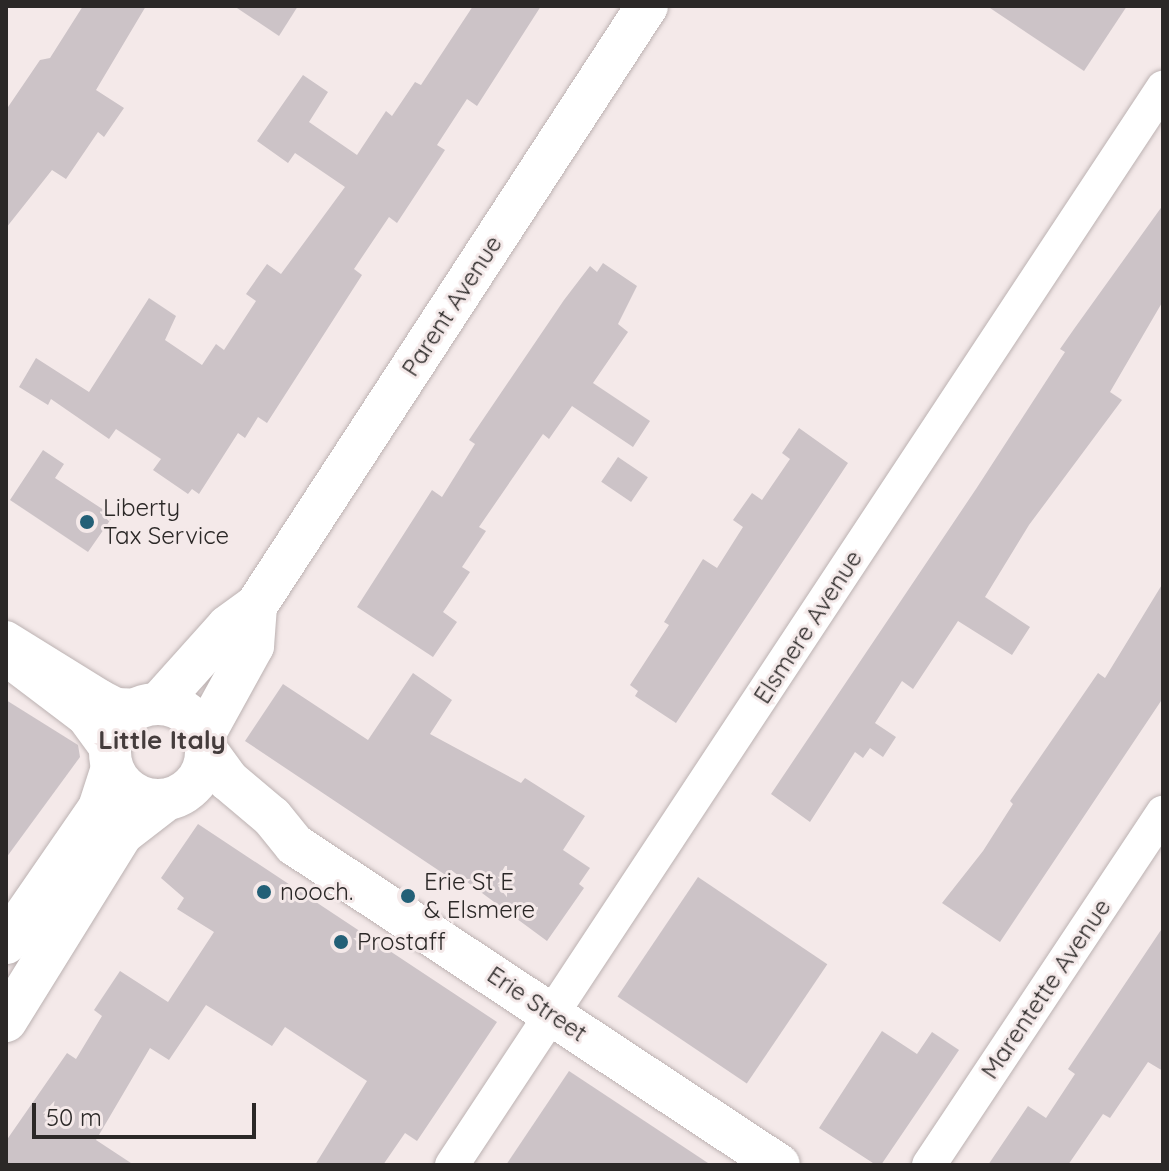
<!DOCTYPE html>
<style>
body{margin:0}
#map{position:relative;width:1169px;height:1171px;overflow:hidden;background:#f4e9e9;font-family:Quicksand,sans-serif}
div>[style]{position:absolute}
.building>*{inset:0;background:#ccc3c7;transform-origin:0 0}
.roads{filter:drop-shadow(0 0 2px #bcb2b2) drop-shadow(0 0 2px #bcb2b2)}
.minor>*{height:34px;margin:-17px;padding:0 17px;transform-origin:17px;border-radius:17px;background:#fff}
.tertiary>*{height:42px;margin:-21px;padding:0 21px;transform-origin:21px;border-radius:21px;background:#fff}
.tertiary>.ring{margin:-21px;padding:0;box-sizing:content-box;background:none;border:42px solid #fff;border-radius:50%}
.dots>*{width:22px;height:22px;translate:-50% -50%;box-sizing:border-box;border:4px solid #f4e9e9;border-radius:50%}
span{translate:-50% -50%;white-space:nowrap;text-align:center;line-height:1.15;-webkit-text-stroke:6px #f4e9e9;paint-order:stroke}
.street-label{font-size:24px;color:#2b2827}
.poi-label{font-size:24px;color:#2b2827}
.left{translate:0 -50%;text-align:left}
.neighbourhood-label{font-size:26px;color:#443c3c;font-weight:700}
.frame{position:absolute;inset:0;border:8px solid #2b2827;pointer-events:none}
.scale{position:absolute;left:32px;top:1103px;width:224px;height:36px;box-sizing:border-box;border:4px solid #2b2827;border-top:0;padding-left:10px;font-size:24px;line-height:28px;white-space:nowrap;color:#2b2827;-webkit-text-stroke:6px #f4e9e9;paint-order:stroke}
</style>
<div id="map">
<div class="building">
<i style="clip-path:polygon(83px 6px,146px 6px,96px 90px,124px 108px,104px 137px,98px 132px,66px 179px,52px 170px,6px 228px,6px 110px,40px 60px,50px 58px)"></i>
<i style="clip-path:polygon(234px 6px,298px 6px,279px 36px)"></i>
<i style="clip-path:polygon(473px 6px,541px 6px,477px 106px,467px 99px,437px 145px,445px 150px,397px 223px,389px 217px,354px 269px,362px 275px,267px 423px,258px 417px,245px 438px,238px 433px,199px 494px,192px 489px,188px 494px,153px 470px,161px 459px,116px 429px,109px 439px,51px 399px,48px 405px,19px 387px,36px 358px,89px 392px,149px 298px,176px 316px,165px 340px,202px 365px,216px 344px,224px 350px,256px 301px,246px 294px,267px 264px,281px 274px,345px 187px,295px 153px,288px 163px,257px 141px,303px 75px,328px 92px,309px 122px,357px 155px,386px 111px,392px 116px,415px 82px,421px 85px)"></i>
<i style="clip-path:polygon(987px 6px,1127px 6px,1084px 71px)"></i>
<i style="clip-path:polygon(1163px 205px,1163px 301px,1110px 392px,1122px 400px,1029px 525px,985px 597px,1030px 627px,1012px 655px,958px 621px,913px 689px,902px 681px,875px 723px,896px 737px,883px 757px,870px 748px,863px 758px,855px 752px,810px 822px,771px 794px,976px 489px,1065px 352px,1060px 349px,1074px 329px)"></i>
<i style="clip-path:polygon(603px 263px,637px 286px,618px 324px,628px 332px,593px 383px,650px 421px,633px 447px,572px 406px,549px 439px,543px 434px,479px 527px,486px 531px,462px 567px,470px 572px,443px 612px,457px 622px,433px 657px,357px 607px,432px 490px,442px 497px,475px 444px,469px 440px,564px 300px,590px 266px,597px 272px)"></i>
<i style="clip-path:polygon(799px 428px,848px 463px,676px 723px,635px 696px,638px 691px,630px 685px,669px 625px,664px 622px,703px 559px,717px 568px,743px 527px,733px 520px,752px 493px,762px 500px,790px 459px,782px 453px)"></i>
<i style="clip-path:polygon(43px 450px,64px 464px,55px 478px,113px 516px,88px 552px,10px 500px)"></i>
<i style="left:618px;top:457px;width:36px;height:30px;rotate:34deg"></i>
<i style="clip-path:polygon(1163px 583px,1163px 698px,1000px 942px,942px 903px,983px 851px,1013px 804px,1010px 801px,1098px 673px,1105px 678px)"></i>
<i style="clip-path:polygon(413px 673px,452px 700px,430px 734px,521px 783px,525px 778px,585px 816px,563px 850px,590px 868px,579px 884px,584px 888px,547px 941px,451px 870px,447px 876px,245px 741px,283px 684px,368px 740px)"></i>
<i style="clip-path:polygon(6px 700px,78px 745px,80px 757px,6px 858px)"></i>
<i style="clip-path:polygon(198px 824px,497px 1022px,417px 1141px,405px 1133px,383px 1165px,315px 1165px,367px 1081px,285px 1027px,272px 1046px,206px 1005px,169px 1060px,150px 1048px,96px 1140px,134px 1165px,6px 1165px,6px 1141px,67px 1053px,76px 1059px,102px 1016px,94px 1010px,120px 971px,168px 1002px,214px 932px,177px 909px,184px 898px,161px 878px)"></i>
<i style="left:698px;top:877px;width:156px;height:144px;rotate:34deg"></i>
<i style="clip-path:polygon(1163px 927px,1163px 1071px,1148px 1062px,1110px 1118px,1103px 1114px,1068px 1165px,988px 1165px,1028px 1106px,1046px 1118px,1075px 1074px,1068px 1069px)"></i>
<i style="clip-path:polygon(882px 1031px,917px 1054px,932px 1032px,959px 1050px,881px 1165px,876px 1165px,819px 1128px)"></i>
<i style="clip-path:polygon(569px 1071px,711px 1165px,506px 1165px)"></i>
</div>
<div class="roads">
<div class="minor">
<i style="left:6px;top:638px;width:112px;rotate:31.8deg"></i>
<i style="left:101px;top:697px;width:18px;rotate:27deg"></i>
<i style="left:117px;top:705px;width:25px;rotate:2deg"></i>
<i style="left:6px;top:659px;width:98px;rotate:37.1deg"></i>
<i style="left:84px;top:718px;width:42px;rotate:53.7deg"></i>
<i style="left:452px;top:1165px;width:1291px;rotate:-56.57deg"></i>
<i style="left:929px;top:1165px;width:423px;rotate:-56.4deg"></i>
</div>
<div class="tertiary">
<i style="left:159px;top:703px;width:103px;rotate:-48.1deg"></i>
<i style="left:228px;top:626px;width:34px;rotate:-36deg"></i>
<i style="left:256px;top:606px;width:716px;rotate:-56.91deg"></i>
<i class="ring" style="left:110px;top:704px;width:54px;height:54px"></i>
<i style="left:204px;top:735px;width:102px;rotate:-61.2deg"></i>
<i style="left:253px;top:646px;width:40px;rotate:-85.7deg"></i>
<i style="left:207px;top:751px;width:36px;rotate:54deg"></i>
<i style="left:228px;top:780px;width:57px;rotate:40.1deg"></i>
<i style="left:272px;top:817px;width:36px;rotate:51deg"></i>
<i style="left:295px;top:845px;width:580px;rotate:33.47deg"></i>
<i style="left:6px;top:943px;width:164px;rotate:-55.4deg"></i>
<i style="left:99px;top:808px;width:42px;rotate:-72deg"></i>
<i style="left:6px;top:1021px;width:220px;rotate:-58.2deg"></i>
<i style="left:122px;top:834px;width:56px;rotate:-37.7deg"></i>
</div>
</div>
<div class="dots">
<i style="left:87px;top:522px;background:#236077"></i>
<i style="left:264px;top:892px;background:#236077"></i>
<i style="left:408px;top:896px;background:#236077"></i>
<i style="left:341px;top:942px;background:#236077"></i>
</div>
<div class="street-label">
<span style="left:452px;top:306px;rotate:-57deg">Parent Avenue</span>
<span style="left:808px;top:627px;rotate:-57deg">Elsmere Avenue</span>
<span style="left:1046px;top:989px;rotate:-56deg">Marentette Avenue</span>
<span style="left:537px;top:1004px;rotate:34deg">Erie Street</span>
</div>
<div class="poi-label">
<span class="left" style="left:103px;top:522px">Liberty<br>Tax Service</span>
<span class="left" style="left:424px;top:896px">Erie St E<br>&amp; Elsmere</span>
<span class="left" style="left:280px;top:892px">nooch.</span>
<span class="left" style="left:357px;top:942px">Prostaff</span>
</div>
<div class="neighbourhood-label">
<span style="left:162px;top:740px">Little Italy</span>
</div>
<div class="frame"></div>
<div class="scale">50 m</div>
</div>
